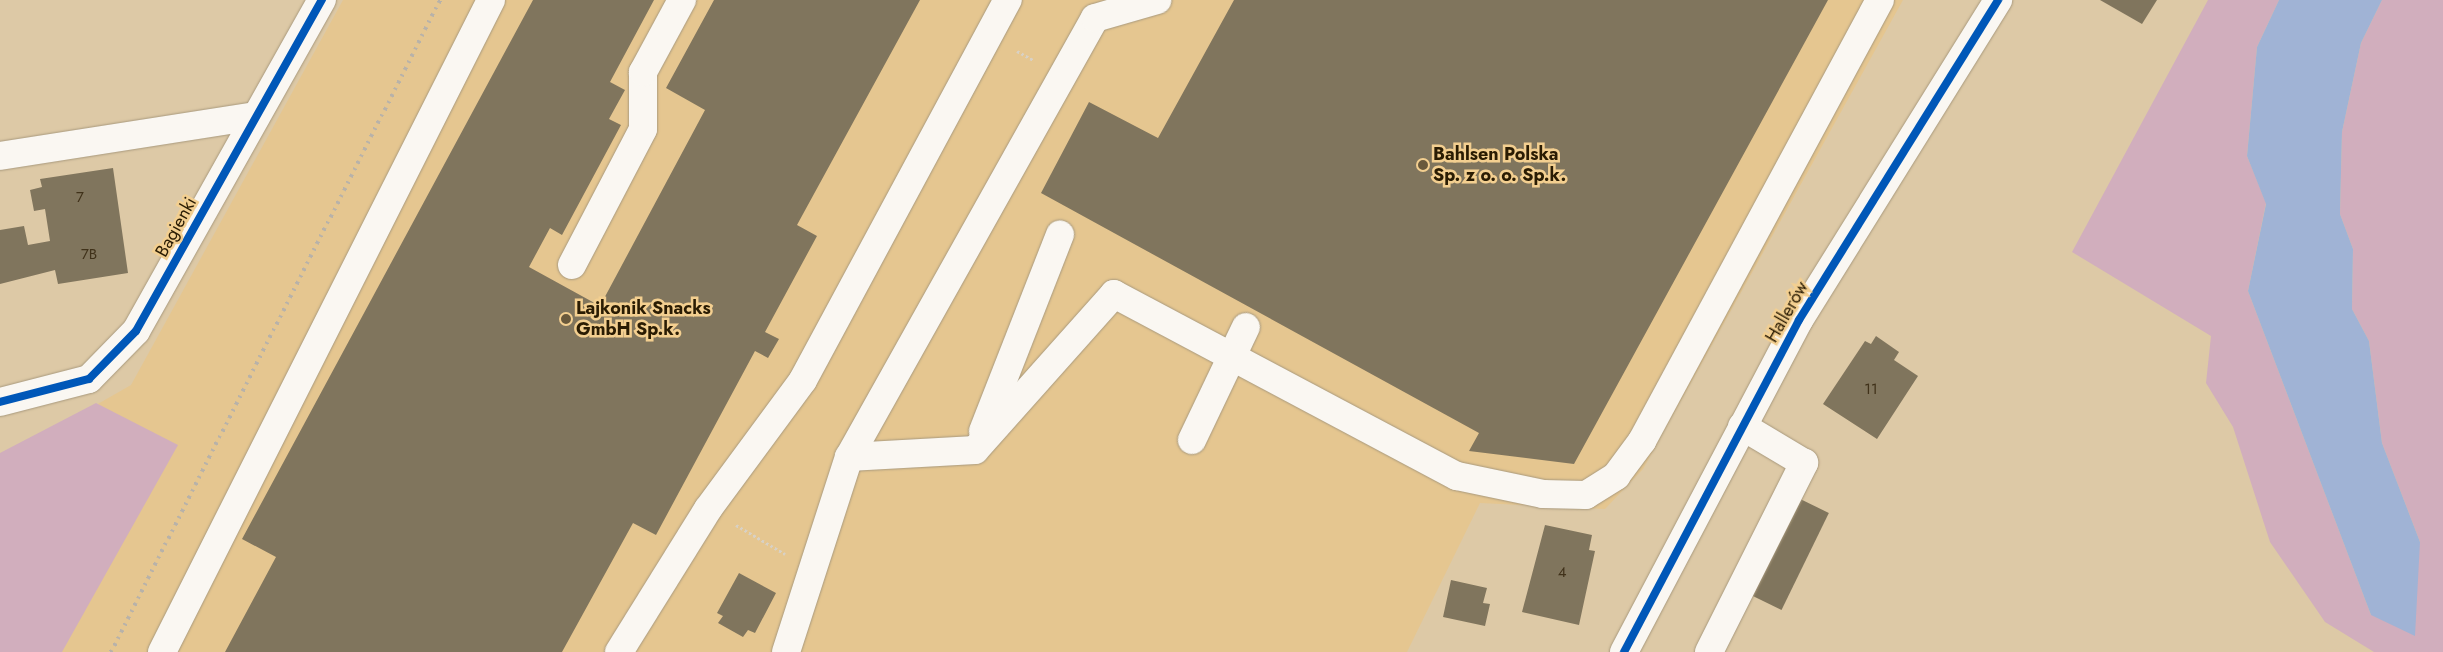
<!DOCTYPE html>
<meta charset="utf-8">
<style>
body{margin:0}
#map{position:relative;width:2443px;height:652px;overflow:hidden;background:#ddc9a6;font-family:Jost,sans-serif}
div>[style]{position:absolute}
.built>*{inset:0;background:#e5c690}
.green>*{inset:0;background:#d1aebd}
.water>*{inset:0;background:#a0b3d5}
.building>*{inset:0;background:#80755d;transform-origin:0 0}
.path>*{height:3px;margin-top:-1.5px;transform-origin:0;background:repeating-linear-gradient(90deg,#d8d1c5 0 2.5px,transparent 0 5px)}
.roads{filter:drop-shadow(0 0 1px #a8997d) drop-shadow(0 0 1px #a8997d)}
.minor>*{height:28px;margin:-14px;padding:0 14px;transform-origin:14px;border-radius:14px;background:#faf7f2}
.rail>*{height:4px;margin-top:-2px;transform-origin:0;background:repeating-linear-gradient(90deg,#b8b2a9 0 2.5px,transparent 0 7.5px)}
.cycleway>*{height:8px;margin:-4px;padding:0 4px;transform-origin:4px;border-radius:4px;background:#0057b8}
.dots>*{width:14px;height:14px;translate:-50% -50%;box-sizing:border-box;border:2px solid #f3cf90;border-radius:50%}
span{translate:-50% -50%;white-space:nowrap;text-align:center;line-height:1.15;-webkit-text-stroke:5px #f3cf90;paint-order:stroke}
.number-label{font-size:15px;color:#40321a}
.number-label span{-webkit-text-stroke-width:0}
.poi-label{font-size:18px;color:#2a1c03;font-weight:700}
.left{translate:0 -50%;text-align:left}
.street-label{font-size:18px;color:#2a1c03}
</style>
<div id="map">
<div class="built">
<i style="clip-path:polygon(343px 0,1903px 0,1643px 469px,1605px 509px,1480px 503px,1407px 652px,0 652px,0 460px,131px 385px)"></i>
</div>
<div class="green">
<i style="clip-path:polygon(2208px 0,2279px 0,2257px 47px,2247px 156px,2266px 203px,2248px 291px,2371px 615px,2420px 542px,2382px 443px,2369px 341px,2352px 309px,2353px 249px,2340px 214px,2342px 132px,2361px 43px,2382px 0,2443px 0,2443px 652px,2374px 652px,2325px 622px,2270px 542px,2233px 427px,2206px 383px,2211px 336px,2072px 252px)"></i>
<i style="clip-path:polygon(96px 403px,178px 445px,62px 652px,0 652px,0 453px)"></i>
</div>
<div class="water">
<i style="clip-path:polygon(2279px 0,2382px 0,2361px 43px,2342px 132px,2340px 214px,2353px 249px,2352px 309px,2369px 341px,2382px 443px,2420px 542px,2415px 636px,2371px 615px,2248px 291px,2266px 204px,2247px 156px,2257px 47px)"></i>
</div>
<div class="building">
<i style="clip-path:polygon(533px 0,654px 0,610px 82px,625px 90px,609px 119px,621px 125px,562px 235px,550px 228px,529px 267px,600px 306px,705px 110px,666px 88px,714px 0,920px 0,797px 225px,817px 236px,765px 332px,779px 339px,768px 358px,755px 351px,656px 535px,633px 523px,562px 652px,225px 652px,276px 557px,242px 539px)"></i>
<i style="clip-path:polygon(1234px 0,1828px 0,1574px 464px,1469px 451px,1479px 433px,1041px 193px,1089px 102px,1158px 138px)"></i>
<i style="clip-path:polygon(2100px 0,2157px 0,2142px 24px)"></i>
<i style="clip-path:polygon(113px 168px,128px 273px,58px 284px,55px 270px,0 284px,0 230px,24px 226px,28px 245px,50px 241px,45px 209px,34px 211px,30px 190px,42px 187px,40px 179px)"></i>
<i style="clip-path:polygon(1876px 336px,1899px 352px,1894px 360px,1918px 376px,1877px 439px,1823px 404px,1865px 341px,1871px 344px)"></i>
<i style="left:1792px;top:495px;width:41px;height:108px;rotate:26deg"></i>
<i style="clip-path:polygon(1545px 525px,1592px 535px,1589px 550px,1595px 551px,1579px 625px,1522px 612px)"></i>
<i style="clip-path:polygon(739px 573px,776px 593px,755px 633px,748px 630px,743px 637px,718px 623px,723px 616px,717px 613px)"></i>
<i style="clip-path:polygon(1451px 580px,1487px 588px,1483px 603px,1490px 604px,1485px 626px,1443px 617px)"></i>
</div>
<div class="path">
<i style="left:1017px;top:51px;width:18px;rotate:29deg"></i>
<i style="left:736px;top:525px;width:57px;rotate:30.6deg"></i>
</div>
<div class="roads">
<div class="minor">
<i style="left:0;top:156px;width:259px;rotate:-8.9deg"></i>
<i style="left:572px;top:265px;width:153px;rotate:-62.4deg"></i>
<i style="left:643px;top:129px;width:57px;rotate:-90deg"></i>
<i style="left:643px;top:72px;width:82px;rotate:-61.6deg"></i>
<i style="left:0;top:402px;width:92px;rotate:-14.5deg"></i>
<i style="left:89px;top:379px;width:67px;rotate:-45.6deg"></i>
<i style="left:136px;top:331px;width:380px;rotate:-60.7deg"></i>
<i style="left:983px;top:431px;width:211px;rotate:-68.6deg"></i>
<i style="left:1192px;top:440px;width:125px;rotate:-64.5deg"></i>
<i style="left:849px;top:457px;width:126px;rotate:-3.2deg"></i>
<i style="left:975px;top:450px;width:209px;rotate:-48.3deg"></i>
<i style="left:1114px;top:294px;width:388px;rotate:28deg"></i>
<i style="left:1457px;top:476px;width:88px;rotate:11.8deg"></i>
<i style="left:1543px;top:494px;width:43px;rotate:1.3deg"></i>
<i style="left:1586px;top:495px;width:36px;rotate:-32deg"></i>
<i style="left:1616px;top:476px;width:44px;rotate:-53.4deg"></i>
<i style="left:1642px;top:441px;width:501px;rotate:-61.65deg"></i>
<i style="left:162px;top:652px;width:730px;rotate:-63.22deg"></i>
<i style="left:619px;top:652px;width:168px;rotate:-58.1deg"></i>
<i style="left:708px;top:509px;width:160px;rotate:-53.6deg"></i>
<i style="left:803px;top:380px;width:432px;rotate:-61.7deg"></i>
<i style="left:786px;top:652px;width:205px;rotate:-72.1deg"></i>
<i style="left:849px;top:457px;width:503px;rotate:-60.74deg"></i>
<i style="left:1095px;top:18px;width:65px;rotate:-16.2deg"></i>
<i style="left:1624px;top:652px;width:375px;rotate:-62.2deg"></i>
<i style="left:1799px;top:320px;width:377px;rotate:-58.1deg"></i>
<i style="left:1709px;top:652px;width:212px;rotate:-63.3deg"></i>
<i style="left:1804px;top:463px;width:72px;rotate:-149.2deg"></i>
</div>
</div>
<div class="rail">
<i style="left:111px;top:652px;width:730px;rotate:-63.22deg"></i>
</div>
<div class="cycleway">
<i style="left:0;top:402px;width:92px;rotate:-14.5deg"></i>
<i style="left:89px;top:379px;width:67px;rotate:-45.6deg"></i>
<i style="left:136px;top:331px;width:380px;rotate:-60.7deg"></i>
<i style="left:1624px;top:652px;width:375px;rotate:-62.2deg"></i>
<i style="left:1799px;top:320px;width:377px;rotate:-58.1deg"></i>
</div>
<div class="dots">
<i style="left:1423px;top:165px;background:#69593c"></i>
<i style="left:566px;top:319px;background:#69593c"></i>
</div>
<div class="number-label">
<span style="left:80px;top:198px">7</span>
<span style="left:89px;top:255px">7B</span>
<span style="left:1871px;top:390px">11</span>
<span style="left:1562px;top:573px">4</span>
</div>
<div class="poi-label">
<span class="left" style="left:1433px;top:165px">Bahlsen Polska<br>Sp. z o. o. Sp.k.</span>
<span class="left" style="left:576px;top:319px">Lajkonik Snacks<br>GmbH Sp.k.</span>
</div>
<div class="street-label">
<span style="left:176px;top:227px;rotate:-61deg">Bagienki</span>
<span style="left:1787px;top:312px;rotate:-60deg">Hallerów</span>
</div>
</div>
